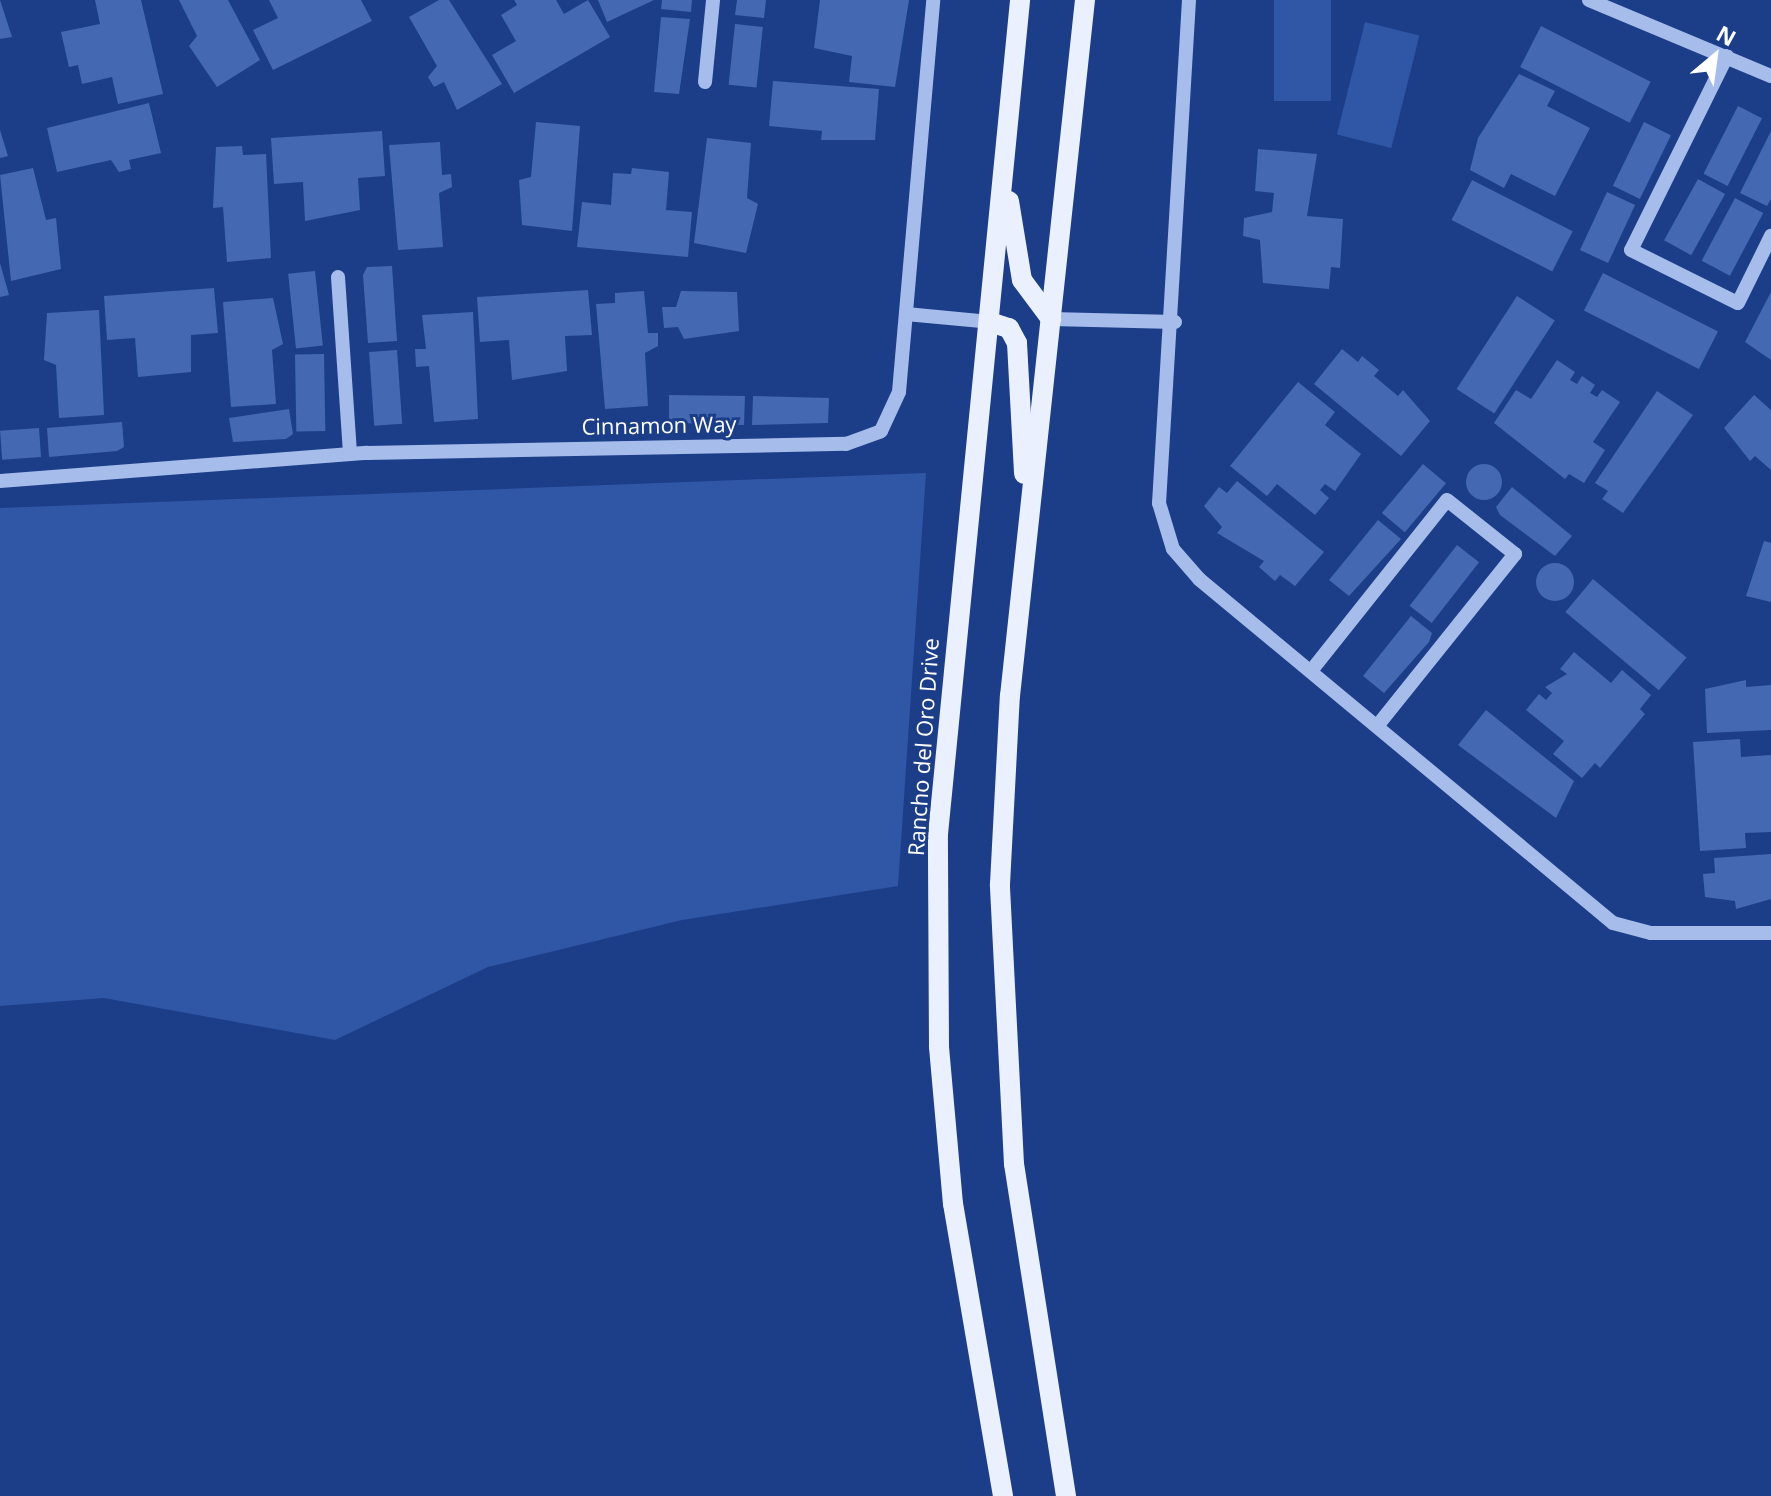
<!DOCTYPE html>
<style>
body{margin:0}
#map{position:relative;width:1771px;height:1496px;overflow:hidden;background:#1c3e88;font-family:"Open Sans",sans-serif}
div>[style]{position:absolute}
.green>*{inset:0;background:#3056a6;transform-origin:0 0}
.building>*{inset:0;background:#4468b1;transform-origin:0 0}
.round{border-radius:50%}
.minor>*{height:14px;margin:-7px;padding:0 7px;transform-origin:7px;border-radius:7px;background:#a6bdec}
.major>*{height:20px;margin:-10px;padding:0 10px;transform-origin:10px;border-radius:10px;background:#ebf0ff}
span{translate:-50% -50%;white-space:nowrap;text-align:center;line-height:1.15;-webkit-text-stroke:6px #1c3e88;paint-order:stroke}
.street-label{font-size:22px;color:#fff}
.north{position:absolute;left:1675px;top:16px;width:80px;height:80px;-webkit-text-stroke:6px #1c3e88;paint-order:stroke;rotate:29deg;font-size:22px;font-weight:700;line-height:32px;text-align:center;color:#fff}
.north::after{content:'';display:block;margin:auto;width:28px;height:36px;background:#fff;clip-path:polygon(50% 0,100% 100%,50% 72%,0 100%)}
</style>
<div id="map">
<div class="green">
<i style="left:1274px;top:0;width:57px;height:101px"></i>
<i style="left:1365px;top:22px;width:56px;height:116px;rotate:14deg"></i>
<i style="clip-path:polygon(926px 473px,898px 886px,682px 920px,488px 967px,335px 1040px,104px 998px,0 1006px,0 508px)"></i>
</div>
<div class="building">
<i style="clip-path:polygon(0 0,12px 37px,0 39px)"></i>
<i style="clip-path:polygon(95px 0,141px 0,163px 94px,118px 104px,112px 77px,82px 84px,78px 65px,69px 67px,61px 32px,100px 24px)"></i>
<i style="clip-path:polygon(179px 0,228px 0,260px 60px,217px 87px,189px 46px,197px 36px)"></i>
<i style="clip-path:polygon(269px 0,361px 0,372px 21px,273px 70px,253px 30px,278px 18px)"></i>
<i style="clip-path:polygon(439px 0,449px 0,502px 84px,457px 110px,444px 82px,434px 87px,428px 77px,437px 66px,409px 17px)"></i>
<i style="clip-path:polygon(514px 0,556px 0,564px 14px,588px 0,610px 37px,514px 93px,492px 55px,516px 41px,501px 15px,517px 5px)"></i>
<i style="clip-path:polygon(598px 0,654px 0,607px 22px)"></i>
<i style="clip-path:polygon(662px 0,692px 0,691px 12px,661px 9px)"></i>
<i style="clip-path:polygon(737px 0,766px 0,764px 18px,735px 15px)"></i>
<i style="clip-path:polygon(820px 0,909px 0,895px 87px,849px 82px,852px 56px,814px 48px)"></i>
<i style="clip-path:polygon(661px 17px,690px 19px,679px 94px,654px 92px)"></i>
<i style="left:735px;top:24px;width:28px;height:61px;rotate:6deg"></i>
<i style="left:1541px;top:26px;width:123px;height:46px;rotate:27deg"></i>
<i style="clip-path:polygon(1519px 74px,1555px 91px,1547px 106px,1590px 128px,1555px 196px,1511px 174px,1504px 188px,1470px 170px,1478px 138px)"></i>
<i style="clip-path:polygon(773px 81px,879px 89px,875px 140px,821px 140px,822px 131px,769px 126px)"></i>
<i style="clip-path:polygon(149px 103px,161px 153px,129px 160px,131px 169px,119px 172px,111px 160px,57px 172px,47px 128px)"></i>
<i style="left:1738px;top:106px;width:27px;height:76px;rotate:27deg"></i>
<i style="clip-path:polygon(536px 122px,580px 126px,572px 231px,522px 225px,519px 180px,531px 177px)"></i>
<i style="left:1644px;top:122px;width:30px;height:71px;rotate:26deg"></i>
<i style="clip-path:polygon(0 130px,8px 156px,0 158px)"></i>
<i style="clip-path:polygon(382px 131px,385px 176px,358px 178px,360px 210px,305px 221px,303px 182px,274px 184px,271px 138px)"></i>
<i style="clip-path:polygon(1771px 131px,1771px 199px,1767px 206px,1740px 193px)"></i>
<i style="clip-path:polygon(707px 138px,751px 143px,747px 198px,758px 204px,746px 253px,694px 243px)"></i>
<i style="clip-path:polygon(440px 142px,442px 175px,451px 174px,452px 187px,439px 193px,443px 247px,398px 250px,389px 145px)"></i>
<i style="clip-path:polygon(242px 146px,243px 155px,266px 154px,271px 258px,227px 262px,223px 207px,213px 208px,216px 147px)"></i>
<i style="clip-path:polygon(1258px 149px,1317px 154px,1307px 216px,1343px 219px,1340px 268px,1331px 267px,1329px 289px,1263px 283px,1260px 240px,1243px 236px,1244px 218px,1272px 212px,1274px 193px,1255px 191px)"></i>
<i style="clip-path:polygon(33px 168px,46px 220px,56px 218px,61px 269px,11px 281px,0 175px)"></i>
<i style="clip-path:polygon(632px 168px,669px 172px,666px 210px,692px 212px,688px 257px,577px 247px,582px 202px,611px 205px,613px 173px,631px 174px)"></i>
<i style="left:1698px;top:179px;width:31px;height:70px;rotate:29deg"></i>
<i style="left:1472px;top:180px;width:113px;height:45px;rotate:27deg"></i>
<i style="left:1607px;top:192px;width:31px;height:64px;rotate:25deg"></i>
<i style="left:1735px;top:198px;width:32px;height:71px;rotate:28deg"></i>
<i style="clip-path:polygon(0 263px,9px 295px,0 297px)"></i>
<i style="clip-path:polygon(392px 266px,397px 341px,368px 343px,363px 275px,367px 267px)"></i>
<i style="left:315px;top:271px;width:75px;height:27px;rotate:84deg"></i>
<i style="left:1603px;top:273px;width:129px;height:42px;rotate:27deg"></i>
<i style="clip-path:polygon(214px 288px,218px 333px,191px 335px,191px 372px,138px 377px,135px 338px,107px 340px,104px 296px)"></i>
<i style="clip-path:polygon(588px 290px,592px 335px,565px 336px,567px 371px,512px 380px,509px 340px,480px 342px,477px 297px)"></i>
<i style="clip-path:polygon(644px 291px,648px 333px,658px 333px,658px 346px,645px 353px,648px 406px,605px 409px,596px 304px,615px 303px,615px 293px)"></i>
<i style="clip-path:polygon(681px 291px,737px 292px,739px 331px,684px 339px,678px 327px,664px 328px,662px 307px,676px 307px)"></i>
<i style="clip-path:polygon(1771px 292px,1771px 360px,1745px 342px)"></i>
<i style="left:1517px;top:296px;width:45px;height:111px;rotate:33deg"></i>
<i style="clip-path:polygon(273px 298px,283px 344px,272px 350px,276px 404px,231px 407px,223px 302px)"></i>
<i style="clip-path:polygon(99px 310px,104px 415px,59px 418px,56px 365px,44px 360px,47px 313px)"></i>
<i style="clip-path:polygon(473px 312px,478px 419px,434px 422px,429px 366px,416px 367px,415px 349px,426px 349px,422px 315px)"></i>
<i style="clip-path:polygon(1342px 349px,1358px 362px,1362px 356px,1379px 370px,1374px 376px,1398px 396px,1403px 390px,1430px 421px,1401px 456px,1314px 384px)"></i>
<i style="left:397px;top:350px;width:74px;height:28px;rotate:86deg"></i>
<i style="left:324px;top:354px;width:77px;height:29px;rotate:89deg"></i>
<i style="clip-path:polygon(1557px 360px,1575px 372px,1570px 380px,1577px 384px,1582px 376px,1595px 385px,1590px 393px,1597px 397px,1602px 390px,1620px 402px,1593px 442px,1605px 450px,1584px 483px,1569px 474px,1565px 479px,1494px 423px,1516px 390px,1531px 399px)"></i>
<i style="clip-path:polygon(1298px 382px,1335px 412px,1325px 425px,1361px 454px,1335px 491px,1325px 484px,1320px 490px,1329px 498px,1315px 515px,1277px 484px,1267px 496px,1230px 466px)"></i>
<i style="clip-path:polygon(1657px 391px,1693px 415px,1623px 513px,1602px 499px,1608px 491px,1595px 483px)"></i>
<i style="clip-path:polygon(669px 395px,745px 396px,744px 425px,676px 423px,669px 419px)"></i>
<i style="clip-path:polygon(1754px 395px,1771px 410px,1771px 470px,1755px 456px,1750px 461px,1724px 428px)"></i>
<i style="clip-path:polygon(753px 396px,829px 398px,828px 423px,752px 425px)"></i>
<i style="clip-path:polygon(289px 409px,293px 434px,286px 439px,233px 442px,229px 418px)"></i>
<i style="clip-path:polygon(122px 422px,124px 447px,117px 451px,49px 457px,47px 428px)"></i>
<i style="left:39px;top:428px;width:29px;height:39px;rotate:86deg"></i>
<i style="left:1423px;top:464px;width:30px;height:64px;rotate:40deg"></i>
<i class="round" style="left:1466px;top:464px;width:36px;height:36px"></i>
<i style="clip-path:polygon(1237px 481px,1324px 552px,1295px 586px,1280px 575px,1275px 581px,1259px 567px,1264px 561px,1217px 533px,1222px 527px,1204px 506px,1219px 487px,1227px 493px)"></i>
<i style="clip-path:polygon(1512px 487px,1572px 536px,1555px 556px,1500px 515px,1496px 507px)"></i>
<i style="clip-path:polygon(1378px 520px,1401px 539px,1349px 596px,1329px 580px)"></i>
<i style="clip-path:polygon(1764px 541px,1771px 543px,1771px 602px,1746px 596px)"></i>
<i style="left:1457px;top:545px;width:28px;height:77px;rotate:38deg"></i>
<i class="round" style="left:1536px;top:563px;width:38px;height:38px"></i>
<i style="left:1593px;top:579px;width:122px;height:43px;rotate:40deg"></i>
<i style="clip-path:polygon(1411px 616px,1432px 633px,1429px 642px,1384px 693px,1363px 676px)"></i>
<i style="clip-path:polygon(1574px 652px,1611px 683px,1622px 670px,1651px 695px,1640px 709px,1645px 714px,1600px 768px,1595px 763px,1582px 778px,1553px 754px,1564px 741px,1526px 710px,1539px 694px,1546px 700px,1552px 693px,1545px 687px,1567px 674px,1560px 669px)"></i>
<i style="clip-path:polygon(1746px 680px,1746px 687px,1771px 685px,1771px 730px,1707px 733px,1705px 689px)"></i>
<i style="clip-path:polygon(1486px 710px,1574px 781px,1556px 818px,1458px 745px)"></i>
<i style="clip-path:polygon(1740px 739px,1741px 757px,1771px 755px,1771px 832px,1745px 833px,1746px 848px,1700px 851px,1693px 742px)"></i>
<i style="clip-path:polygon(1771px 854px,1771px 899px,1736px 909px,1735px 901px,1705px 897px,1703px 874px,1715px 873px,1714px 858px)"></i>
</div>
<div class="minor">
<i style="left:1189px;top:0;width:504px;rotate:93.41deg"></i>
<i style="left:1159px;top:503px;width:48px;rotate:73.1deg"></i>
<i style="left:1173px;top:549px;width:40px;rotate:49deg"></i>
<i style="left:1199px;top:579px;width:538px;rotate:39.72deg"></i>
<i style="left:1613px;top:923px;width:39px;rotate:15deg"></i>
<i style="left:1651px;top:933px;width:120px"></i>
<i style="left:1589px;top:0;width:197px;rotate:22.7deg"></i>
<i style="left:1727px;top:56px;width:216px;rotate:116.3deg"></i>
<i style="left:1631px;top:250px;width:119px;rotate:26.4deg"></i>
<i style="left:1738px;top:303px;width:75px;rotate:-63.8deg"></i>
<i style="left:705px;top:82px;width:82px;rotate:-84.4deg"></i>
<i style="left:338px;top:277px;width:177px;rotate:86.1deg"></i>
<i style="left:906px;top:314px;width:84px;rotate:5.4deg"></i>
<i style="left:1051px;top:319px;width:124px;rotate:1.4deg"></i>
<i style="left:0;top:481px;width:368px;rotate:-4.4deg"></i>
<i style="left:367px;top:453px;width:479px;rotate:-1.1deg"></i>
<i style="left:846px;top:444px;width:37px;rotate:-20deg"></i>
<i style="left:881px;top:431px;width:43px;rotate:-65.2deg"></i>
<i style="left:899px;top:392px;width:393px;rotate:-85deg"></i>
<i style="left:1311px;top:671px;width:218px;rotate:-51.5deg"></i>
<i style="left:1447px;top:500px;width:87px;rotate:38.5deg"></i>
<i style="left:1515px;top:554px;width:219px;rotate:128.7deg"></i>
</div>
<div class="major">
<i style="left:1009px;top:201px;width:80px;rotate:80.7deg"></i>
<i style="left:1022px;top:280px;width:49px;rotate:53.4deg"></i>
<i style="left:990px;top:322px;width:20px;rotate:18deg"></i>
<i style="left:1009px;top:328px;width:17px;rotate:62deg"></i>
<i style="left:1017px;top:343px;width:131px;rotate:86.9deg"></i>
<i style="left:1003px;top:1496px;width:296px;rotate:-99.7deg"></i>
<i style="left:953px;top:1204px;width:159px;rotate:-95.1deg"></i>
<i style="left:939px;top:1046px;width:212px;rotate:-90.3deg"></i>
<i style="left:938px;top:834px;width:838px;rotate:-84.38deg"></i>
<i style="left:1066px;top:1496px;width:336px;rotate:-98.9deg"></i>
<i style="left:1014px;top:1164px;width:280px;rotate:-92.9deg"></i>
<i style="left:1000px;top:884px;width:188px;rotate:-87deg"></i>
<i style="left:1010px;top:696px;width:700px;rotate:-83.85deg"></i>
</div>
<div class="street-label">
<span style="left:659px;top:425px;rotate:-1deg">Cinnamon Way</span>
<span style="left:923px;top:747px;rotate:-86deg">Rancho del Oro Drive</span>
</div>
<div class="north">N</div>
</div>
